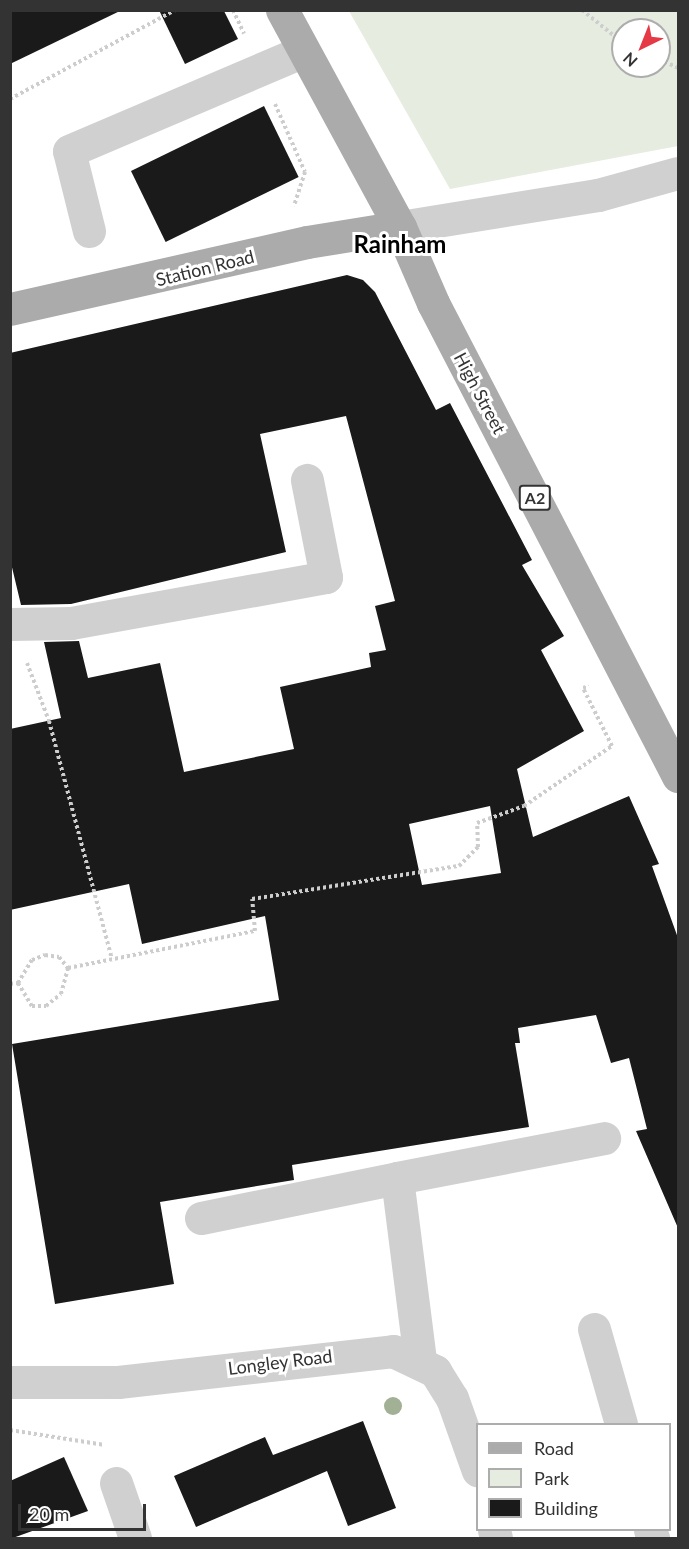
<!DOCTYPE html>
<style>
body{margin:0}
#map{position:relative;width:689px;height:1549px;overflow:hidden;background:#fff;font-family:Lato,sans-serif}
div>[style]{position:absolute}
.green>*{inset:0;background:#e6ecdf}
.building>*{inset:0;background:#1a1a1a;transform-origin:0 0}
.path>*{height:4px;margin-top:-2px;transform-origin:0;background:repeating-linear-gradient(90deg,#cdcdcd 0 3px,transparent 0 6px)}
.minor>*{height:33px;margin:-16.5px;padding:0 16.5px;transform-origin:16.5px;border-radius:16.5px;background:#d0d0d0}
.major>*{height:33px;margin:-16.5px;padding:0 16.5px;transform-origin:16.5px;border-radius:16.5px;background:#ababab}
.trees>*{width:18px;height:18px;margin:-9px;border-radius:50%;background:#a2b095}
span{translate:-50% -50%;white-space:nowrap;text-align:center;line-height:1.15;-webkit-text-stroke:6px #fff;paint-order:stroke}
.shield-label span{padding:2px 4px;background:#fff;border:2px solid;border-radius:4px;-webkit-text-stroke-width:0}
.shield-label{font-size:16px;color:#333;font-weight:700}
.street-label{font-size:18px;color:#333}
.district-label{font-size:24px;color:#000;font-weight:700}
.frame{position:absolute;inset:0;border:12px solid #333;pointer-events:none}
.legend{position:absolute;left:476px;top:1423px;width:195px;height:108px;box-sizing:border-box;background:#fff;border:2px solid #adadad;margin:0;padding:8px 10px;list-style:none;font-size:18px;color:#333}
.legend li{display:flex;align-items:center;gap:12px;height:30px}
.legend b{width:30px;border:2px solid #adadad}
.north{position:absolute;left:611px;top:18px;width:60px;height:60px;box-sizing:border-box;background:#fff;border:2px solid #adadad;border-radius:50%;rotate:223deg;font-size:16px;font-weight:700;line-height:24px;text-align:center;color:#333}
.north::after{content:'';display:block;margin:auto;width:21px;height:27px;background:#e63946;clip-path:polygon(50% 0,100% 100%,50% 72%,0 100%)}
.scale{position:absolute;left:18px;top:1504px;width:128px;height:27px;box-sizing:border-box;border:3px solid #333;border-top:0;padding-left:8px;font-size:18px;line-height:21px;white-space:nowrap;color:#333;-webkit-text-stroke:4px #fff;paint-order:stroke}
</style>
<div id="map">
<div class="green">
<i style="clip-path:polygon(evenodd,349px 11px,678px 11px,678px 146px,450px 189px,349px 11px,623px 30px,659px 30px,659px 66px,623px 66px,623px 30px)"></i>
</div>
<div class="building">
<i style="clip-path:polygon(10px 10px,122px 10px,10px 64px)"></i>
<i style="clip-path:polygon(159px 10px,224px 11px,238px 39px,185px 64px)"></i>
<i style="left:264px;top:106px;width:79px;height:148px;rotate:64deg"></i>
<i style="clip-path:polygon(evenodd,347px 275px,363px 280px,375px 292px,436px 410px,450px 403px,532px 560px,522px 565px,564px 636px,541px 650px,584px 731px,517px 769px,533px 837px,629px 796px,659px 864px,652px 866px,678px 938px,678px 1228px,636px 1131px,647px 1129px,629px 1058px,611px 1063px,596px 1015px,518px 1028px,520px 1043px,515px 1043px,529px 1127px,292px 1165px,294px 1180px,160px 1202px,174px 1284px,55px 1304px,12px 1044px,279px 1000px,265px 916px,142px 944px,129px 884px,10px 910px,10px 729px,61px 718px,44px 642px,79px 641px,88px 678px,160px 663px,184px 772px,294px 749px,280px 687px,371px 667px,369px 653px,386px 650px,375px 606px,395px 601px,346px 416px,260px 434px,286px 552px,71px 604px,21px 605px,10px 559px,10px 353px,347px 275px,490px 806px,501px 873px,422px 885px,409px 824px,490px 806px)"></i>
<i style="clip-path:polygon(363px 1421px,396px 1508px,348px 1526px,327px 1471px,196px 1527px,174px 1476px,265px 1437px,273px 1455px)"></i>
<i style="clip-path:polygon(64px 1457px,88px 1511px,10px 1539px,10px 1481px)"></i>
</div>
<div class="path">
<i style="left:233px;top:10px;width:26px;rotate:65deg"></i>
<i style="left:582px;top:10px;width:53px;rotate:38.8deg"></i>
<i style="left:659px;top:59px;width:21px;rotate:25deg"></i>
<i style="left:10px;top:99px;width:187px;rotate:-28.3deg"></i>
<i style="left:275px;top:104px;width:74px;rotate:66.2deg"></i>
<i style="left:305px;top:172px;width:36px;rotate:108deg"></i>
<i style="left:27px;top:663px;width:62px;rotate:69.2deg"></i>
<i style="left:49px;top:721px;width:246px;rotate:75.2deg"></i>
<i style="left:18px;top:983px;width:27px;rotate:59deg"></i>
<i style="left:32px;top:1006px;width:14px"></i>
<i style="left:46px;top:1006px;width:19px;rotate:-39deg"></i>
<i style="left:61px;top:994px;width:27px;rotate:-75deg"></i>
<i style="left:10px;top:984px;width:8px;rotate:-7deg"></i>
<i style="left:18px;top:983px;width:27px;rotate:-59deg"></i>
<i style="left:32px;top:960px;width:14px;rotate:-21deg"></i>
<i style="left:45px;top:955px;width:14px;rotate:8deg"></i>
<i style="left:59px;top:957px;width:14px;rotate:51deg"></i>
<i style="left:68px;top:968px;width:191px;rotate:-11.2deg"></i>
<i style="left:255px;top:931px;width:32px;rotate:-95deg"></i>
<i style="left:252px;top:899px;width:210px;rotate:-9.1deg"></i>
<i style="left:459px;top:866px;width:27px;rotate:-45deg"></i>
<i style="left:478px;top:847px;width:24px;rotate:-92deg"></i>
<i style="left:477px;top:823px;width:50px;rotate:-19.9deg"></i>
<i style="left:524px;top:806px;width:107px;rotate:-34.3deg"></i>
<i style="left:612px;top:746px;width:65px;rotate:-116.6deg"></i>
<i style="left:583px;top:688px;width:6px;rotate:-18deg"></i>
<i style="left:10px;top:1430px;width:96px;rotate:9deg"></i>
</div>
<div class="minor">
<i style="left:400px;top:227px;width:201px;rotate:-9.2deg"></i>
<i style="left:598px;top:195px;width:83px;rotate:-15.4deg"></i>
<i style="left:89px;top:231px;width:82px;rotate:-104deg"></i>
<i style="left:69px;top:151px;width:255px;rotate:-23.1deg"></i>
<i style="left:10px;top:624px;width:61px;rotate:-0.9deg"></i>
<i style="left:71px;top:623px;width:259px;rotate:-10.2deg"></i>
<i style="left:326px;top:577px;width:99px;rotate:-101.1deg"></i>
<i style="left:397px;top:1178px;width:211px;rotate:-10.9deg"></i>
<i style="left:201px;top:1218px;width:200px;rotate:-11.5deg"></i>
<i style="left:397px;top:1178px;width:183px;rotate:82.8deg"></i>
<i style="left:594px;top:1329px;width:99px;rotate:74.1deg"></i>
<i style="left:10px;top:1382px;width:108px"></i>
<i style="left:118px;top:1382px;width:277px;rotate:-6.4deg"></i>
<i style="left:393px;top:1351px;width:47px;rotate:25.5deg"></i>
<i style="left:435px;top:1371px;width:32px;rotate:58deg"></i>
<i style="left:452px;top:1398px;width:77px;rotate:70.4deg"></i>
<i style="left:116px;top:1483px;width:58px;rotate:70.9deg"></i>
<i style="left:494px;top:1530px;width:8px;rotate:76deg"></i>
<i style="left:650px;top:1530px;width:9px;rotate:69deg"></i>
</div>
<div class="major">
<i style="left:282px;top:10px;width:247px;rotate:61.5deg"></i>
<i style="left:400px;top:227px;width:83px;rotate:66.5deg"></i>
<i style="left:433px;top:303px;width:533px;rotate:62.62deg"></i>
<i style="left:10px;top:309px;width:304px;rotate:-12.7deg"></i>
<i style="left:307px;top:242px;width:94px;rotate:-9.2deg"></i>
</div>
<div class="trees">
<i style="left:393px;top:1406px"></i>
</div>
<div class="shield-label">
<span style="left:535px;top:498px">A2</span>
</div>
<div class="street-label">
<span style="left:205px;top:268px;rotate:-14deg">Station Road</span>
<span style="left:480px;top:393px;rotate:62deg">High Street</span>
<span style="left:280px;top:1362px;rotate:-7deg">Longley Road</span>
</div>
<div class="district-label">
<span style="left:400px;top:244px">Rainham</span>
</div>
<div class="frame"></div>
<ul class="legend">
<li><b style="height:8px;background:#ababab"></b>Road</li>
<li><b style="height:16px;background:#e6ecdf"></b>Park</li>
<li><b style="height:16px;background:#1a1a1a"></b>Building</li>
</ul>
<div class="north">N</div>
<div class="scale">20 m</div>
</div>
